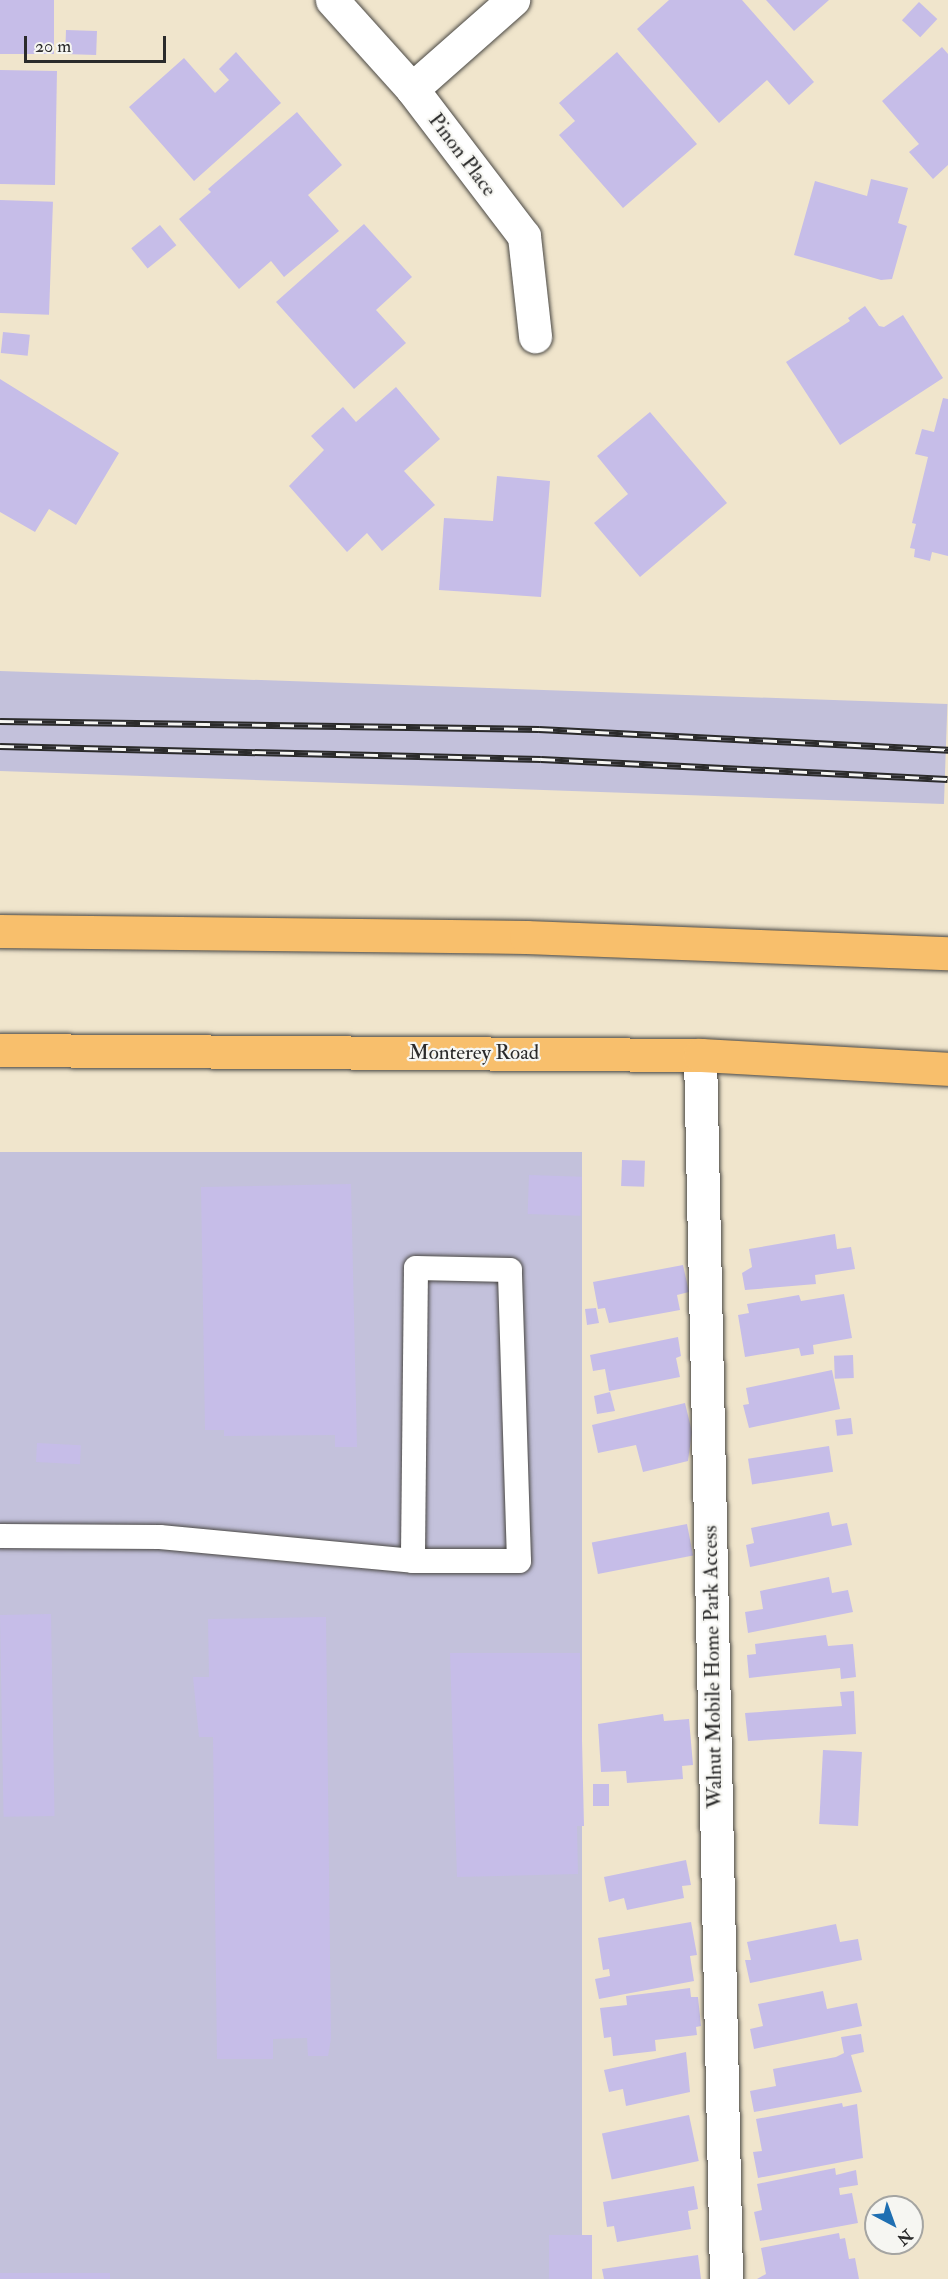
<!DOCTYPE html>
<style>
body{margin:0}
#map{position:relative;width:948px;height:2279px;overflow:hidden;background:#f0e5cc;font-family:"IM FELL Double Pica",serif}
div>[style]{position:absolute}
.industrial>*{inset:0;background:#c3c1db;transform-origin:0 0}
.building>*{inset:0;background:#c6bde8;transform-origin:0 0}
.roads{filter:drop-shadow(0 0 2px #494743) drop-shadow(0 0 2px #494743)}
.service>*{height:24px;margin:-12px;padding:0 12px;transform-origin:12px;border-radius:12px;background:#fff}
.minor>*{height:33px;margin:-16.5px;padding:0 16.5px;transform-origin:16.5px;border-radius:16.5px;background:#fff}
.primary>*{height:33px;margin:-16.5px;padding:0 16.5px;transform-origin:16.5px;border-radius:16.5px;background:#f8bf6c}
.rail>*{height:7px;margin-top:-3.5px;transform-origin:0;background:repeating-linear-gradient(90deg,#f6f6f2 0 14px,#2b2b2b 0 28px);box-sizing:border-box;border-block:2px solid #2b2b2b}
span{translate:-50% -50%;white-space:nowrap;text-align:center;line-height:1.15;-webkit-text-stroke:4.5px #f6f6f2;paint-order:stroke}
.street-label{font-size:21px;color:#2b2b2b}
.north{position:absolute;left:864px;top:2195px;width:60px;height:60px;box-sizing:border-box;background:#f6f6f2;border:2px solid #a5a5a2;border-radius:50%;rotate:139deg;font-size:16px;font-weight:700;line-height:24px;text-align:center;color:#2b2b2b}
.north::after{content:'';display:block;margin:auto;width:21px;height:27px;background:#1f6fb2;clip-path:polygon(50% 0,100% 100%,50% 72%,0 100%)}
.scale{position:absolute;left:24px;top:36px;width:142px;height:27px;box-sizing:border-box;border:3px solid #2b2b2b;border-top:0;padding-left:8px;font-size:18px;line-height:21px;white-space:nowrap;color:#2b2b2b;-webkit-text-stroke:4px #f6f6f2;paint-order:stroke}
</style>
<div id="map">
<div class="industrial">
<i style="left:0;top:671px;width:948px;height:100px;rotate:2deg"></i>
<i style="left:0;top:1152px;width:582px;height:1127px"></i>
</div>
<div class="building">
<i style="left:0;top:0;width:54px;height:54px"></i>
<i style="clip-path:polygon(669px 0,742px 0,814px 82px,789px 105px,767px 80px,719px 123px,637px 29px)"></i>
<i style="clip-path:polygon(766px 0,829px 0,794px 31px)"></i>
<i style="left:919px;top:2px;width:25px;height:25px;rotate:43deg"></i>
<i style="left:66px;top:30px;width:31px;height:24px;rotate:2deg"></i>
<i style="clip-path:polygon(942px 47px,948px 54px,948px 165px,933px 179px,909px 152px,919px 144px,882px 101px)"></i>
<i style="clip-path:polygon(236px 52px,281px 103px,194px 181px,129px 107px,184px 58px,215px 93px,229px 80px,219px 69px)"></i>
<i style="clip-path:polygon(617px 52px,697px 144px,623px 208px,559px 135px,575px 121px,559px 103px)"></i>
<i style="left:0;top:70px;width:57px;height:114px;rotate:1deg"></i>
<i style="clip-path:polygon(297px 112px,342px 165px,308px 195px,339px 231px,284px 277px,271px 261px,239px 289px,179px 219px,211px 192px,208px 189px)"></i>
<i style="clip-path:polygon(871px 179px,908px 188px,898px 223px,907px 226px,892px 279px,881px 280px,794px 255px,815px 181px,867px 196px)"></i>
<i style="left:0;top:200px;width:53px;height:113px;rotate:2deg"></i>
<i style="clip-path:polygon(364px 224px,412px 277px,376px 310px,406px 343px,354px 389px,276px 302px)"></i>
<i style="left:160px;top:225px;width:26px;height:37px;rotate:51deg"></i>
<i style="clip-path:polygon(865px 306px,879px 326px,884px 327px,903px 315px,943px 378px,840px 445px,786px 362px,850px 321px,848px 318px)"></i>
<i style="left:3px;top:332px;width:27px;height:21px;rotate:6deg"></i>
<i style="clip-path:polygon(0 379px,119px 453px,76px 525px,49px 509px,35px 532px,0 512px)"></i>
<i style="clip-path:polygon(396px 387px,440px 439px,404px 471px,435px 505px,382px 551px,367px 533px,347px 552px,289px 486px,324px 450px,311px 436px,343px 407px,356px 422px)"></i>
<i style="clip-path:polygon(943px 398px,948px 399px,948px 556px,932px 552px,930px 561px,914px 557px,915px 549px,910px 548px,916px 524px,912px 523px,928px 457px,915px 454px,922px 429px,934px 432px)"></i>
<i style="clip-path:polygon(650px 412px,727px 503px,640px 577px,594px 523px,628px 494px,597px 456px)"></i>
<i style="clip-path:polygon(497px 476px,550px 481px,541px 597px,439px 590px,444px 518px,493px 521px)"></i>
<i style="left:622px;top:1160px;width:23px;height:26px;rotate:2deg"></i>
<i style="left:529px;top:1175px;width:53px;height:39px;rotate:2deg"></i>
<i style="clip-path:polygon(351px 1184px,357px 1447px,335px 1447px,335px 1435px,224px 1436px,224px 1430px,205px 1430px,201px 1187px)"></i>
<i style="clip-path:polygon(835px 1234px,837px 1249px,851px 1247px,855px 1269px,815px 1275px,816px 1284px,745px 1290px,742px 1273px,752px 1267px,749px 1249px)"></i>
<i style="clip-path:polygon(683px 1265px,689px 1292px,677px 1295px,680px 1310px,609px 1323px,605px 1308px,598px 1309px,593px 1282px)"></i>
<i style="clip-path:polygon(844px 1294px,852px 1338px,813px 1345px,814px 1354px,801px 1356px,799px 1348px,745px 1357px,738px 1315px,749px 1313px,747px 1304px,799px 1295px,801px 1301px)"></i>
<i style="clip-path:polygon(596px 1308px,599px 1323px,587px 1325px,585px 1309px)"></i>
<i style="clip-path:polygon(678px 1337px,681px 1356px,676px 1358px,680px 1377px,609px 1391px,605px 1369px,593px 1371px,590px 1355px)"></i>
<i style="left:853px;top:1355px;width:23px;height:19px;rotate:88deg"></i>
<i style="clip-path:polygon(832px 1370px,840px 1409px,749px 1428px,743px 1405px,749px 1404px,746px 1388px)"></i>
<i style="clip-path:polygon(610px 1392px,615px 1411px,597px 1414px,594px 1396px)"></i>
<i style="clip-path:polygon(685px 1403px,692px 1432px,688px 1461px,643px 1472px,636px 1445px,598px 1453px,592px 1425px)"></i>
<i style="left:851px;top:1418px;width:16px;height:16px;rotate:83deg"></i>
<i style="left:37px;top:1443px;width:44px;height:19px;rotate:3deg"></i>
<i style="left:829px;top:1446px;width:26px;height:82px;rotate:81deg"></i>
<i style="clip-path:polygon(829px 1512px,832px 1526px,847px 1523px,852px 1545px,750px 1567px,746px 1545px,754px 1543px,751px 1528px)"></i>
<i style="left:687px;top:1524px;width:32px;height:97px;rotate:79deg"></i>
<i style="clip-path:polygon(829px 1577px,832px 1593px,848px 1590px,853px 1612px,748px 1633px,745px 1612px,763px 1609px,760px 1591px)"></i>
<i style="left:51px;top:1614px;width:202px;height:51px;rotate:89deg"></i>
<i style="clip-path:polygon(326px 1617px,331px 2038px,328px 2056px,308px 2056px,307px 2038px,273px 2039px,273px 2059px,217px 2059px,213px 1737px,199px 1737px,193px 1677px,209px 1677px,208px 1619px)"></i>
<i style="clip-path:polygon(826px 1635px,828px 1646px,853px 1644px,856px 1677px,841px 1679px,840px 1668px,749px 1678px,747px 1655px,756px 1654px,755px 1644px)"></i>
<i style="clip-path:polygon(450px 1653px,580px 1653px,584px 1826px,577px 1826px,578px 1874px,457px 1877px)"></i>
<i style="clip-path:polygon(854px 1691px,856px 1734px,748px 1741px,745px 1713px,842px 1706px,840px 1692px)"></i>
<i style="clip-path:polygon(663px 1714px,664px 1721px,689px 1719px,693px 1765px,682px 1766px,683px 1779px,627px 1783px,626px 1771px,601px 1772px,598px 1724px)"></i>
<i style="left:823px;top:1750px;width:39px;height:74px;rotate:3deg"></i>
<i style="left:609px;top:1784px;width:22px;height:16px;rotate:90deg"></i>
<i style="clip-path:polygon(686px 1860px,691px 1885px,682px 1886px,684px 1898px,627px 1910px,624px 1898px,609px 1902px,604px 1877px)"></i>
<i style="clip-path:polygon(691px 1922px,697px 1955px,690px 1956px,694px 1981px,599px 1999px,595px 1979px,610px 1976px,609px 1969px,603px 1970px,598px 1938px)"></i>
<i style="clip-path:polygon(836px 1924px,840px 1942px,858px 1939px,862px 1960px,750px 1983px,745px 1960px,751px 1960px,747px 1942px)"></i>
<i style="clip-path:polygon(690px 1988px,691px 1997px,698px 1997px,701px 2026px,696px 2027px,697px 2035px,655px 2040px,656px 2051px,613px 2056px,611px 2037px,604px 2038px,600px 2008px,627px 2005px,626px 1996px)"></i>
<i style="clip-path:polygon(823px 1991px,827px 2009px,857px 2003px,862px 2026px,754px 2049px,750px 2029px,763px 2026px,758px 2004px)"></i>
<i style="clip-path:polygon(861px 2034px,864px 2052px,851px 2055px,862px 2092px,754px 2112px,750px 2091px,776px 2086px,773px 2069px,836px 2057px,844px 2053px,841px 2037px)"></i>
<i style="clip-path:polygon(686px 2052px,690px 2092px,626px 2106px,623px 2089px,609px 2092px,604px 2070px)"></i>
<i style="clip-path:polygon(842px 2103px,843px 2107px,857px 2104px,863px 2158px,758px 2178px,753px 2152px,762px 2151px,756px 2119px)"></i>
<i style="left:689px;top:2115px;width:47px;height:89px;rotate:78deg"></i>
<i style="clip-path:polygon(835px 2168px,836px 2175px,856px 2170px,858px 2185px,839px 2188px,840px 2195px,852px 2193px,858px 2223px,760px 2241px,754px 2212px,762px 2210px,757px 2184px)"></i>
<i style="clip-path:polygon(694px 2186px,698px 2209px,688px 2211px,691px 2229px,617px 2242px,614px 2226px,607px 2227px,603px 2202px)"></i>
<i style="clip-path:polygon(839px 2233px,840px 2239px,845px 2238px,849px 2259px,855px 2258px,859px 2279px,757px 2279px,766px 2274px,761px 2248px)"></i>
<i style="left:549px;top:2235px;width:43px;height:44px"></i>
<i style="clip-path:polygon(698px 2255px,701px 2279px,604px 2279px,602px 2269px)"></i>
<i style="left:0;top:2273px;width:110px;height:6px"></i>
</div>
<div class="roads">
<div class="service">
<i style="left:0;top:1536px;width:160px;rotate:0.4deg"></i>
<i style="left:160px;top:1537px;width:254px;rotate:5.4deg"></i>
<i style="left:413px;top:1561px;width:106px"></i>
<i style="left:519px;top:1561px;width:291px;rotate:-91.8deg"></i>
<i style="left:510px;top:1270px;width:94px;rotate:-178.8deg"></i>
<i style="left:416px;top:1268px;width:293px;rotate:90.6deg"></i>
</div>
<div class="minor">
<i style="left:332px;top:0;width:120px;rotate:48deg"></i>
<i style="left:412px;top:89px;width:185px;rotate:52.7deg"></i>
<i style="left:524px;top:236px;width:101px;rotate:83.7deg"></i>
<i style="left:412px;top:89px;width:135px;rotate:-41.4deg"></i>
<i style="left:700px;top:1055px;width:1224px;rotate:88.78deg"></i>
</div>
<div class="primary">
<i style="left:0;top:931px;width:526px;rotate:0.65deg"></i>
<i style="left:526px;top:937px;width:422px;rotate:2.2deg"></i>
<i style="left:0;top:1050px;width:700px;rotate:0.41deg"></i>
<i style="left:700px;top:1055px;width:248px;rotate:3.2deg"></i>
</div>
</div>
<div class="rail">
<i style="left:0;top:721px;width:539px;rotate:0.85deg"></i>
<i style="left:539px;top:729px;width:410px;rotate:2.9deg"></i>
<i style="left:0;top:746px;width:541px;rotate:1.38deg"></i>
<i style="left:541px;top:759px;width:407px;rotate:2.8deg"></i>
</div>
<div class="street-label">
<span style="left:462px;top:155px;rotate:53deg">Pinon Place</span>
<span style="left:474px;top:1053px">Monterey Road</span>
<span style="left:713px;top:1667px;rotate:-91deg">Walnut Mobile Home Park Access</span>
</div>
<div class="north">N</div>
<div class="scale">20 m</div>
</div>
